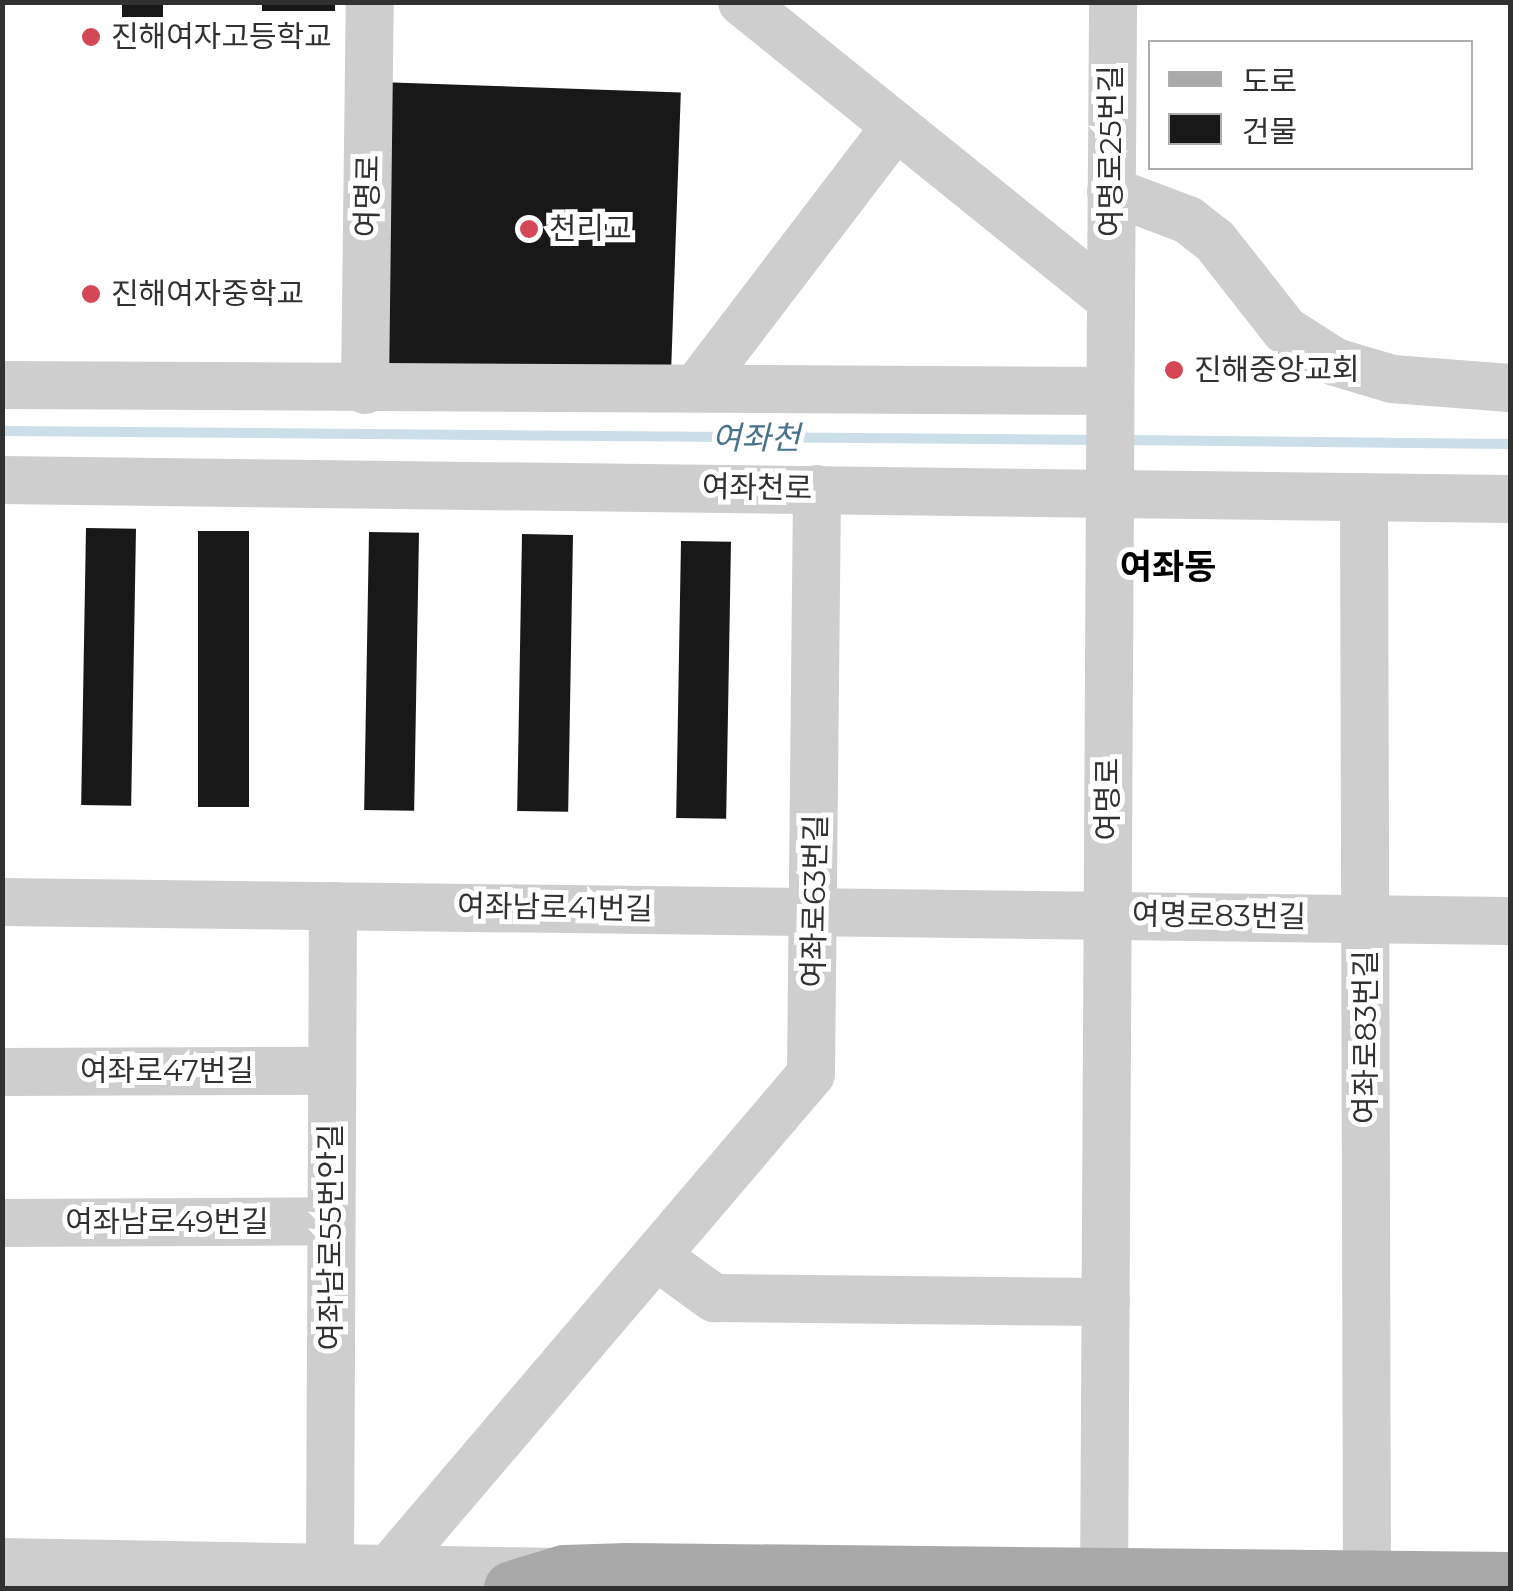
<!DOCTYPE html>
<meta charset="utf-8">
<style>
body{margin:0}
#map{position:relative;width:1513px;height:1591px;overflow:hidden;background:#fff;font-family:Montserrat,"Noto Sans KR",sans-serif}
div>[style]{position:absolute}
.stream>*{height:10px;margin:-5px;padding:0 5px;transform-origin:5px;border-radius:5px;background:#ccdee7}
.building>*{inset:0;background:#181818;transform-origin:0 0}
.minor>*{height:48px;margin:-24px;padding:0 24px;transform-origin:24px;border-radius:24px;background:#cecece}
.major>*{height:55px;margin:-27.5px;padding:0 27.5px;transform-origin:27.5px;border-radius:27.5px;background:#a9a9a9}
.dots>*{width:28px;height:28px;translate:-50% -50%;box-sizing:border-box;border:5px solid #fff;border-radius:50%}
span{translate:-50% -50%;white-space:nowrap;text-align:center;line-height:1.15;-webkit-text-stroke:10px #fff;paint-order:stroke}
.poi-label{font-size:30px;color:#313131}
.left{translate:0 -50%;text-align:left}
.street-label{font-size:30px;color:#313131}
.water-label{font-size:32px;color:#47728b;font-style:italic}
.quarter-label{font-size:35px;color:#000;font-weight:700}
.frame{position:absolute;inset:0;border:5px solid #313131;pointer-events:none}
.legend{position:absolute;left:1148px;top:40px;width:325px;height:130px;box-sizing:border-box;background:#fff;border:2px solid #adadad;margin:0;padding:12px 18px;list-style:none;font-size:30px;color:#313131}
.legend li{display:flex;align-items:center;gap:20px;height:50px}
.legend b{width:50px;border:2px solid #adadad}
</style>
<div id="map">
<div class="stream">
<i style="left:2px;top:431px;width:1098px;rotate:0.47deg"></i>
<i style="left:1122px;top:440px;width:388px;rotate:0.6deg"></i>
</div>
<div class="building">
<i style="left:122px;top:2px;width:41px;height:15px"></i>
<i style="left:262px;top:2px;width:73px;height:9px"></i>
<i style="left:378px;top:82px;width:303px;height:286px;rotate:2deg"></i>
<i style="left:86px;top:528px;width:50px;height:277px;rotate:1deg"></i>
<i style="left:198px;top:531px;width:51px;height:276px"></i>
<i style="left:369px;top:532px;width:50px;height:278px;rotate:1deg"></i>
<i style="left:522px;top:534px;width:51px;height:277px;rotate:1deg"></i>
<i style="left:681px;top:541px;width:50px;height:277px;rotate:1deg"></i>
</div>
<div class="minor">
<i style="left:742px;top:2px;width:474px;rotate:38.9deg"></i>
<i style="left:1111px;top:300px;width:1274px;rotate:90.31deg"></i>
<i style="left:1111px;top:191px;width:82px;rotate:20.6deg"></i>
<i style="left:1188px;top:220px;width:34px;rotate:38deg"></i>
<i style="left:1215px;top:241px;width:113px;rotate:51.8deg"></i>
<i style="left:1285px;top:330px;width:59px;rotate:32.6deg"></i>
<i style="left:1335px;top:362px;width:59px;rotate:16.6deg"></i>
<i style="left:1392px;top:379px;width:118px;rotate:4.4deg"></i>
<i style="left:1111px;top:300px;width:298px;rotate:-89.6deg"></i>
<i style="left:2px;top:385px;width:1108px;rotate:0.31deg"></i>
<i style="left:697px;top:387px;width:328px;rotate:-52.7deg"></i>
<i style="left:365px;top:390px;width:388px;rotate:-89.3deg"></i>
<i style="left:2px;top:480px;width:1508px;rotate:0.72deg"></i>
<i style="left:1364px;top:497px;width:1091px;rotate:89.84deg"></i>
<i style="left:2px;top:902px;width:1508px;rotate:0.72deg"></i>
<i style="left:2px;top:1072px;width:330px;rotate:-0.2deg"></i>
<i style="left:2px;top:1223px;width:329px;rotate:-0.3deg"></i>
<i style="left:656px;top:1256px;width:72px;rotate:35.9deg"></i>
<i style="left:714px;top:1298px;width:392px;rotate:0.6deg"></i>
<i style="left:2px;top:1562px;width:554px;rotate:1.03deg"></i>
<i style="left:330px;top:1568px;width:662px;rotate:-89.74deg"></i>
<i style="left:389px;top:1569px;width:650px;rotate:-49.55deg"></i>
<i style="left:811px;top:1074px;width:585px;rotate:-89.41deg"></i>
</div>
<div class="major">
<i style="left:511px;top:1588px;width:55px;rotate:-16.8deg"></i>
<i style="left:564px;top:1572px;width:63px;rotate:-1.8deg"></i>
<i style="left:627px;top:1570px;width:883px;rotate:0.58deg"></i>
</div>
<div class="dots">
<i style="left:91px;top:37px;background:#d34854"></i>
<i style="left:529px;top:229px;background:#d34854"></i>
<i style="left:91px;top:294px;background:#d34854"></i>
<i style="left:1174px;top:370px;background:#d34854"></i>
</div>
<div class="poi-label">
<span class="left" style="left:111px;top:37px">진해여자고등학교</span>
<span class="left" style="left:549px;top:229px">천리교</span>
<span class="left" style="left:111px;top:294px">진해여자중학교</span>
<span class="left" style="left:1194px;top:370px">진해중앙교회</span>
</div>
<div class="street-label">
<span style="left:1111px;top:151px;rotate:-90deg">여명로25번길</span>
<span style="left:368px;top:196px;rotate:-89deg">여명로</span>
<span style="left:757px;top:488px;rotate:1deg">여좌천로</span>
<span style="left:1108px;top:799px;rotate:-90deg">여명로</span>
<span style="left:815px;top:901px;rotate:-89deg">여좌로63번길</span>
<span style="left:555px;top:908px;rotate:1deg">여좌남로41번길</span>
<span style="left:1219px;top:916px;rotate:1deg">여명로83번길</span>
<span style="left:1366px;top:1037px;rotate:-90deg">여좌로83번길</span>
<span style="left:167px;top:1071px">여좌로47번길</span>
<span style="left:167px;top:1222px">여좌남로49번길</span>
<span style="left:331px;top:1237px;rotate:-90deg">여좌남로55번안길</span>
</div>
<div class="water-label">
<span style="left:756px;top:438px">여좌천</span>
</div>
<div class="quarter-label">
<span style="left:1168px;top:567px">여좌동</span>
</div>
<div class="frame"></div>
<ul class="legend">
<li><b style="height:12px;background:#a9a9a9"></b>도로</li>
<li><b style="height:28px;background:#181818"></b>건물</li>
</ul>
</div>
